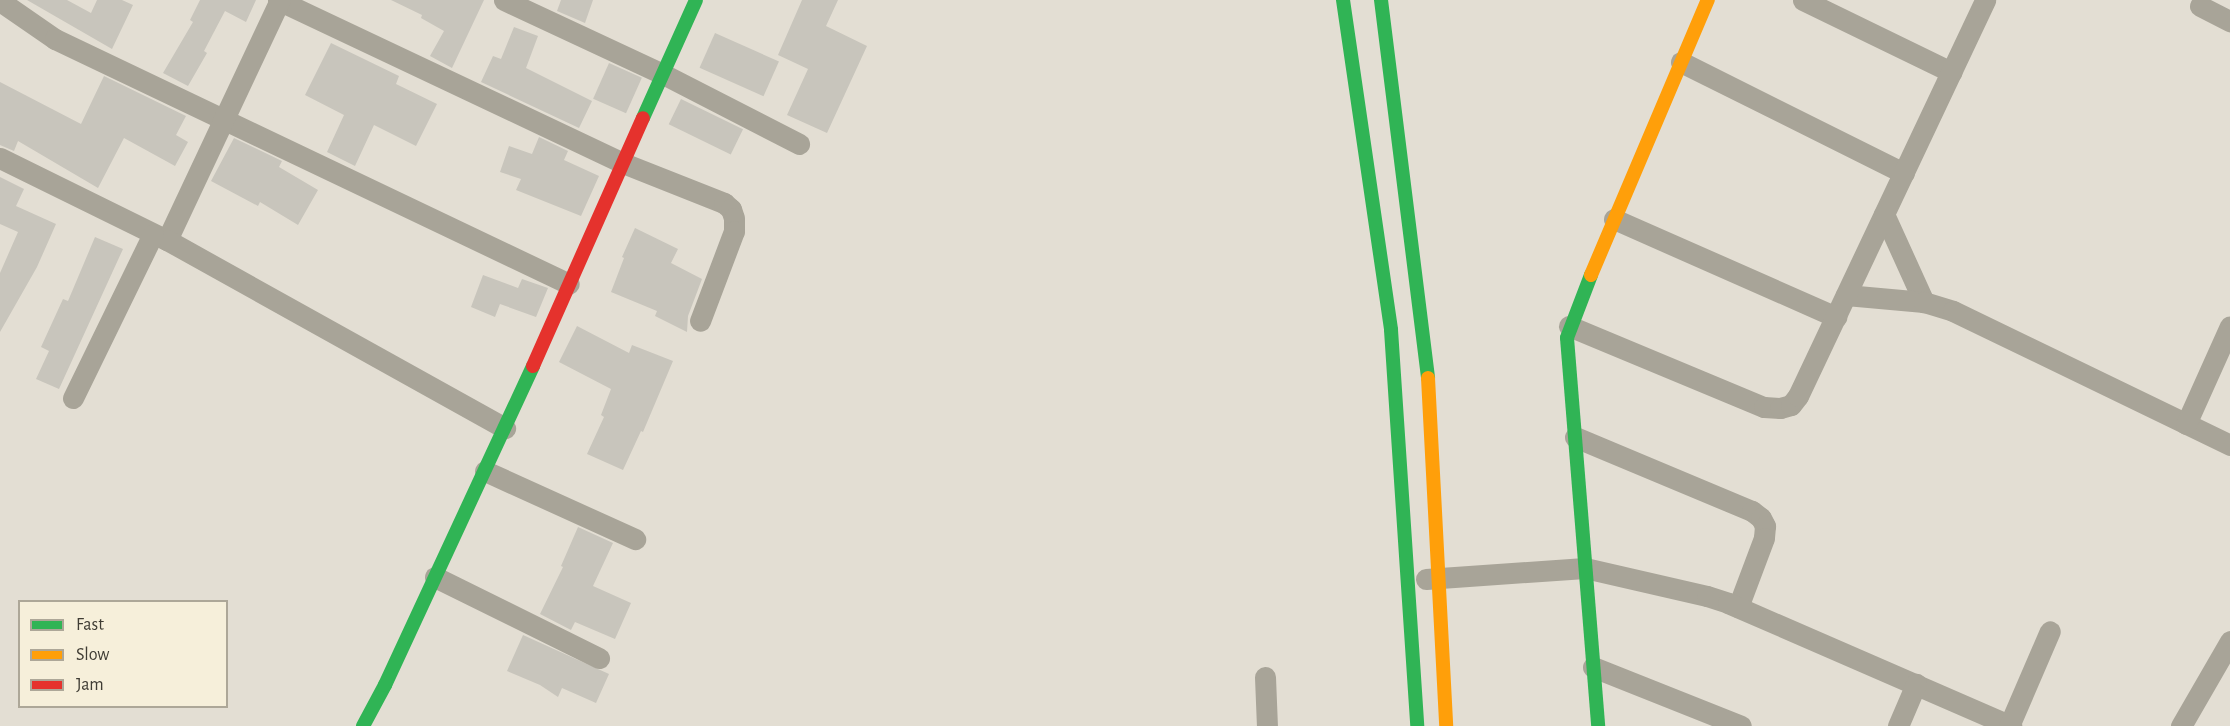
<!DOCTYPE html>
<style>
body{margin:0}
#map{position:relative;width:2230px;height:726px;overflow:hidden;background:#e3ded3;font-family:"Alegreya Sans",sans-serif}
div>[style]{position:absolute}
.building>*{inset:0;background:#c8c5bc;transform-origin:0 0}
.street>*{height:21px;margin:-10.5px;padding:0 10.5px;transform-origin:10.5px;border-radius:10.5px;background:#a8a498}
.fast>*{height:14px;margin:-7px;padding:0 7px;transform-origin:7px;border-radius:7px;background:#30b455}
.slow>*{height:14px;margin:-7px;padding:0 7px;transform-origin:7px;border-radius:7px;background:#ff9f0a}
.jam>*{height:14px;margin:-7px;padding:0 7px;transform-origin:7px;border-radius:7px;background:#e5322d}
span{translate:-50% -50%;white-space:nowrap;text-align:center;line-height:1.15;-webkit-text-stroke:4.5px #f6efda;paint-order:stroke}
.legend{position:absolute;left:18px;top:600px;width:210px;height:108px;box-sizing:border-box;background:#f6efda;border:2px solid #ada798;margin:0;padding:8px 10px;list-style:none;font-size:18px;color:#3f3c34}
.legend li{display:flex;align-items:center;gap:12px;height:30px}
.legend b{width:30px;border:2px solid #ada798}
</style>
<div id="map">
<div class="building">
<i style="clip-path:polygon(27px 0,67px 0,91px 13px,97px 0,122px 0,133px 5px,112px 49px)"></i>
<i style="clip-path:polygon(200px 0,256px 0,246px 22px,225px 11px,204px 51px,207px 53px,188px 86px,163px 73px,193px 22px,190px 20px)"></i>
<i style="clip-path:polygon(391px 0,484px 0,452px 68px,430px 56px,444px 31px,421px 18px,422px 15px)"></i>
<i style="clip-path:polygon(561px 0,593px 0,585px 23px,557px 11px)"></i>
<i style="clip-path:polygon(802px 0,838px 0,826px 26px,867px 46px,827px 133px,787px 115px,808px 69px,778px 55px)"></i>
<i style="clip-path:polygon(514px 27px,538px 36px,526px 68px,592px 101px,579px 128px,481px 82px,493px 56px,501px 59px)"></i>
<i style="left:715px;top:33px;width:70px;height:38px;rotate:24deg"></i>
<i style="clip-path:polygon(331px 43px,399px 76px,396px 84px,437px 104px,416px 146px,374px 125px,355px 166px,327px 152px,344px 115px,305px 95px)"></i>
<i style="left:609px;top:63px;width:36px;height:39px;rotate:24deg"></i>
<i style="clip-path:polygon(104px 76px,186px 116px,176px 135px,188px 142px,175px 166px,124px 138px,98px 188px,18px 141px,14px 151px,0 145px,0 82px,81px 124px)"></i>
<i style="left:681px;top:99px;width:69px;height:28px;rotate:26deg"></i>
<i style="clip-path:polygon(539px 137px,568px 151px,564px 160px,599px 176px,581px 216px,516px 190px,521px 179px,500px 172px,509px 146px,532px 154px)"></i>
<i style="clip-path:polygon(234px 138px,282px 161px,279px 167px,318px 190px,298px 225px,260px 202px,258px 206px,211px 181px)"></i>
<i style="clip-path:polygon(0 177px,24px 189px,16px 206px,56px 224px,37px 267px,0 332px,0 273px,18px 232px,0 224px)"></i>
<i style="clip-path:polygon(635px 228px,678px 249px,671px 263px,702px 279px,688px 316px,687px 332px,655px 316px,657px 311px,611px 292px,624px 258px,622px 257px)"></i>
<i style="clip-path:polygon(95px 237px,123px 249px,59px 389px,36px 379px,49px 351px,41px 347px,63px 299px,68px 301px)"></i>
<i style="clip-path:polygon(483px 275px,518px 288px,522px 279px,548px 288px,536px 317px,500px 304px,495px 317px,471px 307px)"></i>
<i style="clip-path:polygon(577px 326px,629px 353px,632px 345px,673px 361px,643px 432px,641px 431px,623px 470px,587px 454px,604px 417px,601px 415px,611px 389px,559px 362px)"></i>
<i style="clip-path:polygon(578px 527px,613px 543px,593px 586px,631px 603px,615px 639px,575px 622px,571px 630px,540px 614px,563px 567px,561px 566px)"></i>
<i style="clip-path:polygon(523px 635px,609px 674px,596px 703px,562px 688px,558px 697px,540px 685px,507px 671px)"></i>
</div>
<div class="street">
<i style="left:278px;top:0;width:382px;rotate:25.3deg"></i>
<i style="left:623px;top:163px;width:109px;rotate:21.6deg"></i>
<i style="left:724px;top:203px;width:9px;rotate:41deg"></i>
<i style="left:731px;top:209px;width:9px;rotate:72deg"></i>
<i style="left:734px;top:218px;width:13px;rotate:90deg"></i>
<i style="left:734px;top:231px;width:96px;rotate:110.7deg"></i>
<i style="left:504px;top:0;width:175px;rotate:25deg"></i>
<i style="left:663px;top:74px;width:153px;rotate:27.2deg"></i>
<i style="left:1803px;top:0;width:165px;rotate:25.9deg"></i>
<i style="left:0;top:1px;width:67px;rotate:34.6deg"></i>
<i style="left:55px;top:39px;width:569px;rotate:25.48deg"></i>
<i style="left:2200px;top:6px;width:34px;rotate:27deg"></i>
<i style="left:1681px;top:62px;width:249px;rotate:26.5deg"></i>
<i style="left:0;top:158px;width:186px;rotate:26.2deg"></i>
<i style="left:167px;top:240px;width:265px;rotate:-64.8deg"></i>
<i style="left:1884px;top:214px;width:97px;rotate:65.6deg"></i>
<i style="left:1614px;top:219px;width:243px;rotate:23.8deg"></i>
<i style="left:167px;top:240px;width:387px;rotate:29.1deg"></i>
<i style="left:1846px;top:295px;width:78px;rotate:5.1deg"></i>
<i style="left:1924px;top:302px;width:30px;rotate:17deg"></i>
<i style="left:1953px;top:311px;width:308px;rotate:25.8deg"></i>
<i style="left:1569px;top:326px;width:211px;rotate:22.6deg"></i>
<i style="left:1764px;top:407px;width:16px;rotate:4deg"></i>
<i style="left:1780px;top:408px;width:11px;rotate:-15deg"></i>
<i style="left:1791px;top:405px;width:11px;rotate:-52deg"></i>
<i style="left:1798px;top:396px;width:438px;rotate:-64.7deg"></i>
<i style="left:73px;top:398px;width:182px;rotate:-64deg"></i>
<i style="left:2186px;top:424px;width:107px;rotate:-65.8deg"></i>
<i style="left:1575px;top:437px;width:192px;rotate:22.7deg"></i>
<i style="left:1752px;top:511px;width:11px;rotate:38deg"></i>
<i style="left:1761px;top:518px;width:9px;rotate:63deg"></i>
<i style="left:1765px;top:526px;width:12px;rotate:95deg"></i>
<i style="left:1764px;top:538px;width:74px;rotate:110.6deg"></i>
<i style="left:485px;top:471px;width:165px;rotate:24.4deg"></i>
<i style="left:435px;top:577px;width:183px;rotate:26.3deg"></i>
<i style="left:1426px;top:579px;width:159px;rotate:-4deg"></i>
<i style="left:1585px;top:568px;width:125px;rotate:12.9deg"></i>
<i style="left:1707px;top:596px;width:22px;rotate:18deg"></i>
<i style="left:1728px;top:603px;width:309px;rotate:23.5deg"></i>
<i style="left:1593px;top:667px;width:159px;rotate:21.7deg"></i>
<i style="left:1265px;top:677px;width:49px;rotate:87.7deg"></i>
<i style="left:1898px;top:726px;width:46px;rotate:-66.8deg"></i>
<i style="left:2009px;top:726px;width:103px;rotate:-66.7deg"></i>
<i style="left:2181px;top:726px;width:98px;rotate:-60deg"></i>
</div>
<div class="fast">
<i style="left:1343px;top:0;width:333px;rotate:81.7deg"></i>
<i style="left:1391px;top:330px;width:397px;rotate:86.2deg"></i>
<i style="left:1381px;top:0;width:381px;rotate:82.9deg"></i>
<i style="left:643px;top:118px;width:129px;rotate:-65.8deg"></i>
<i style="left:1591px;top:275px;width:67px;rotate:110.9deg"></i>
<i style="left:1567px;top:338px;width:389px;rotate:85.4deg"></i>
<i style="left:363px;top:726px;width:47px;rotate:-61.8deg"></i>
<i style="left:385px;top:685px;width:352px;rotate:-65.1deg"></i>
</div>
<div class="slow">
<i style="left:1591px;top:275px;width:299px;rotate:-67deg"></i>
<i style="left:1428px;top:378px;width:348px;rotate:87deg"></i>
</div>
<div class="jam">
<i style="left:533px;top:366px;width:271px;rotate:-66.1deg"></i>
</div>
<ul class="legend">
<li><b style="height:8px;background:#30b455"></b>Fast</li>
<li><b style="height:8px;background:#ff9f0a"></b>Slow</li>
<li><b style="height:8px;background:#e5322d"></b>Jam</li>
</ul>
</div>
